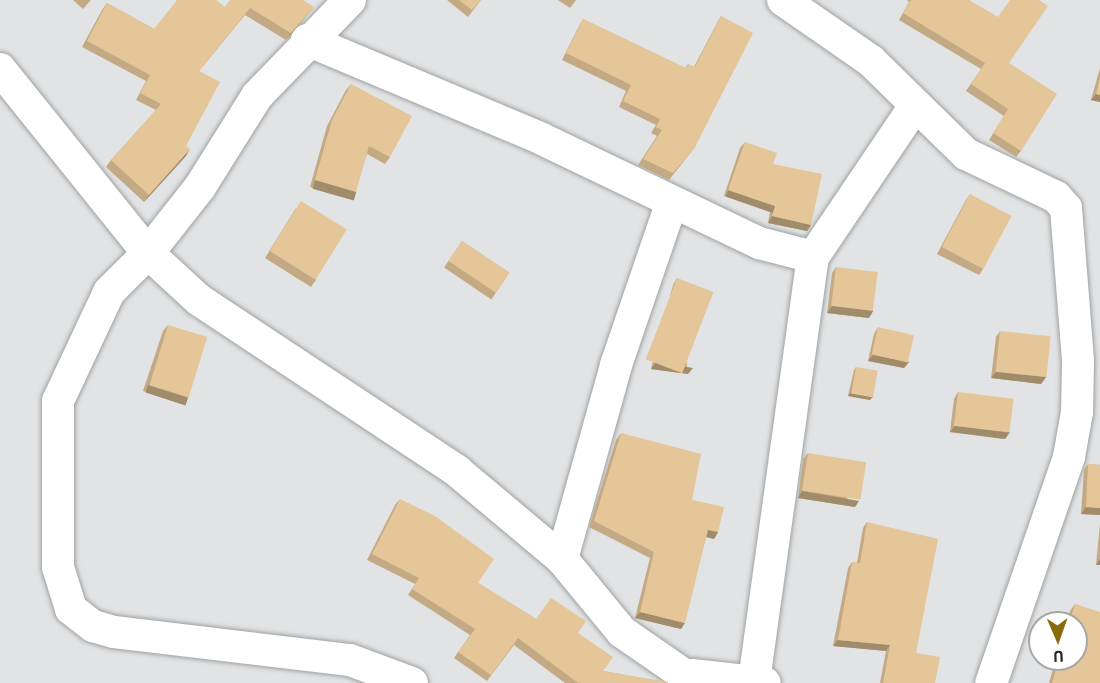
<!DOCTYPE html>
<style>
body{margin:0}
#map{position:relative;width:1100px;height:683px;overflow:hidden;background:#e1e3e4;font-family:"Titillium Web",sans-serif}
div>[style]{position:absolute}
.roads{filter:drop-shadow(0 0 2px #a0a1a2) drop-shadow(0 0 2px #a0a1a2)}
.minor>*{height:32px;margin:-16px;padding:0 16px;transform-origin:16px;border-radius:16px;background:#fff}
.wall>*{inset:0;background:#c4aa84;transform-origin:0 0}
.shaded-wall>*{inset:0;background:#a08b6b;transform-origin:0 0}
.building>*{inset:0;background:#e4c699;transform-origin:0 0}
span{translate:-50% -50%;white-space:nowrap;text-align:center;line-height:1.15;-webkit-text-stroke:4.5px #fff;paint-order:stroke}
.north{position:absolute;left:1028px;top:611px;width:60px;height:60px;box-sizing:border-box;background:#fff;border:2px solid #a7a7a7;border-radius:50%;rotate:178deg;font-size:16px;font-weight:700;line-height:24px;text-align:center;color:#232424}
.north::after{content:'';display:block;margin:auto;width:21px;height:27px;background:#8a6b0c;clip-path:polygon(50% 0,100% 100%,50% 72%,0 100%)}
</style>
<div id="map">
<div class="roads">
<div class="minor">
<i style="left:350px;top:0;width:134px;rotate:134.1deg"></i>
<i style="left:257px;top:96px;width:107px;rotate:122.1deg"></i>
<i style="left:200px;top:187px;width:84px;rotate:128.2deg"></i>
<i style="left:148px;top:253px;width:69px;rotate:42.7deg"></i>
<i style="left:199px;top:300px;width:310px;rotate:33.5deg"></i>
<i style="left:457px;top:471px;width:137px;rotate:40deg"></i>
<i style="left:562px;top:559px;width:94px;rotate:50.6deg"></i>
<i style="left:622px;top:632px;width:90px;rotate:34.6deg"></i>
<i style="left:783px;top:0;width:107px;rotate:34.7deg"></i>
<i style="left:871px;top:61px;width:133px;rotate:44.4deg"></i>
<i style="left:966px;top:154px;width:100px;rotate:25.5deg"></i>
<i style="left:1056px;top:197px;width:15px;rotate:48deg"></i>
<i style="left:1066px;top:208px;width:154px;rotate:85.5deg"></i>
<i style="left:1078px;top:362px;width:50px;rotate:91.1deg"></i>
<i style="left:1077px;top:412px;width:46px;rotate:100.1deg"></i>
<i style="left:1069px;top:457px;width:239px;rotate:109deg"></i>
<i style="left:307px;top:40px;width:255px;rotate:22.8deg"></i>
<i style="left:542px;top:139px;width:241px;rotate:25.6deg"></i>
<i style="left:759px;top:243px;width:56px;rotate:14.5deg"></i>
<i style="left:813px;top:257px;width:182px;rotate:-56deg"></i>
<i style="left:0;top:69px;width:236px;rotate:51.2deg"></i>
<i style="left:148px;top:253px;width:55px;rotate:135deg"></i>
<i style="left:109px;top:292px;width:120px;rotate:115.1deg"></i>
<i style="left:58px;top:401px;width:166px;rotate:90deg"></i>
<i style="left:58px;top:567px;width:44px;rotate:72.8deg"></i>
<i style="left:71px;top:609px;width:28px;rotate:38deg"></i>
<i style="left:93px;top:626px;width:22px;rotate:16deg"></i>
<i style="left:114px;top:632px;width:238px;rotate:6.8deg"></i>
<i style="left:350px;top:660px;width:66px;rotate:20.4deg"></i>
<i style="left:562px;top:559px;width:201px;rotate:-74.4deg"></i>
<i style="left:616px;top:365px;width:170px;rotate:-71.1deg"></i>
<i style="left:692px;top:675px;width:73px;rotate:6.3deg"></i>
<i style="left:754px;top:681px;width:428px;rotate:-82.1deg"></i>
</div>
</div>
<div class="wall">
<i style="clip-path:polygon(73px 0,91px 0,83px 9px)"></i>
<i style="clip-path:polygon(447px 0,481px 0,468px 17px)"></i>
<i style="clip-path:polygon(558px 0,576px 0,570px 8px)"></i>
<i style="clip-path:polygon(907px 0,969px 0,1009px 63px,1021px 151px,1016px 157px,989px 140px,1004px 116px,966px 91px,981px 69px,899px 20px,909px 2px)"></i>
<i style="clip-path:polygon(107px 3px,154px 29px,225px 7px,314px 7px,286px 40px,245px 15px,199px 71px,186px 146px,186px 156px,144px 202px,106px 167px,111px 160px,156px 110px,136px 100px,146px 81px,82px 47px,102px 10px)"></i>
<i style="clip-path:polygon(721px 16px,695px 147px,669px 180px,638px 165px,657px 136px,651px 133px,656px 125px,619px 107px,626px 91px,562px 60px,579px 26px,583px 19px,685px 68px,688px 64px,694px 67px,717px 23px)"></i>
<i style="clip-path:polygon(1100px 68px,1100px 102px,1091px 100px)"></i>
<i style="clip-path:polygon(351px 84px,390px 157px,385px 164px,367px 154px,351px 199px,310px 187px,327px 126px,346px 90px)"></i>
<i style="clip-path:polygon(745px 142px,773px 164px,811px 225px,807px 231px,768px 223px,770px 212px,724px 196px,740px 148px)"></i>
<i style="clip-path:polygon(970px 194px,983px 269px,979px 275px,937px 254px,966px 200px)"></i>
<i style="clip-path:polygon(296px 208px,316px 280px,311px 287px,265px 258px)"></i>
<i style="left:462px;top:241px;width:57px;height:32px;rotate:34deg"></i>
<i style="clip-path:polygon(836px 267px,873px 311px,869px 318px,827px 313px,832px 273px)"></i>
<i style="clip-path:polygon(677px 278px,688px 374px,651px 369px,673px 285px)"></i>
<i style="clip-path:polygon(168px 325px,188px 398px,183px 404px,143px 391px,163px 331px)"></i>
<i style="clip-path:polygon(878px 327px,909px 362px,904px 368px,868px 361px,874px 334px)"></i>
<i style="clip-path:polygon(1000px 331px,1046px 377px,1041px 384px,991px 378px,996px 337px)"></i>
<i style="clip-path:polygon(856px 367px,870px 400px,848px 396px,854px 370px)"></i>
<i style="clip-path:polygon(958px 392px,1010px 432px,1005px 439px,950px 432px,954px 399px)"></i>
<i style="clip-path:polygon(621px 433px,692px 500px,718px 532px,714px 539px,706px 537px,681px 629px,635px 618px,650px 558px,589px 527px,616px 440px)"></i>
<i style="clip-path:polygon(808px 453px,855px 507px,798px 498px,803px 459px)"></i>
<i style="clip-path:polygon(1088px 464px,1100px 465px,1100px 515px,1081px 514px,1084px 470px)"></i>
<i style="clip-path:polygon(400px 499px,478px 583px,536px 619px,578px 633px,603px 671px,668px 683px,565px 683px,514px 645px,487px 681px,454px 658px,470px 635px,408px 595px,415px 584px,367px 560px,395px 505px)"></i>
<i style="clip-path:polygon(867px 522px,916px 653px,935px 683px,880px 683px,886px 651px,833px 646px,848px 568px,852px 562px,857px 563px,863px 528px)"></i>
<i style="clip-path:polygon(1100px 524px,1100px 565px,1096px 565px)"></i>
<i style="clip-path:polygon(1075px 604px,1100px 683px,1049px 683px,1056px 659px,1076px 659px,1076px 623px,1067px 623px,1070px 611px)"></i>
</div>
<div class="shaded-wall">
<i style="clip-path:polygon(314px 7px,309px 13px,286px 40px,291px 33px)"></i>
<i style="clip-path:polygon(1096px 94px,1100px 95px,1100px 102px,1091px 100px)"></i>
<i style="clip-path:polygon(190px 149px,186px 156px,144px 202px,149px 195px)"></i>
<i style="left:315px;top:180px;width:43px;height:9px;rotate:16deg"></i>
<i style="left:728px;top:190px;width:50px;height:7px;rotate:19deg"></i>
<i style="clip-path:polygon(772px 216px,811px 225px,807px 231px,768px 223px)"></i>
<i style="clip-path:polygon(832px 306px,873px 311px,869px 318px,827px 313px)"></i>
<i style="clip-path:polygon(873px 355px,909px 362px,904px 368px,868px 361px)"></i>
<i style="clip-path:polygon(656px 362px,693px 368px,688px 374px,651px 369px)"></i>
<i style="clip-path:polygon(996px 372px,1046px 377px,1041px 384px,991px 378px)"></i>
<i style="left:148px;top:385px;width:42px;height:8px;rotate:18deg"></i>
<i style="clip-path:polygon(850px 393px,873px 397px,870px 400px,848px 396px)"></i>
<i style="clip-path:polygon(955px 426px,1010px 432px,1005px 439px,950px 432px)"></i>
<i style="clip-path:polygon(802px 491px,859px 501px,855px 507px,798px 498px)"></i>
<i style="clip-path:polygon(1086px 507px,1100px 508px,1100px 515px,1081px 514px)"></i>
<i style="clip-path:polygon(708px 530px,718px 532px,714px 539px,703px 536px)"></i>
<i style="clip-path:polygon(1100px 559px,1100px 565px,1096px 565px)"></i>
<i style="clip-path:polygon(640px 612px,685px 623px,681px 629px,635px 618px)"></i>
<i style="clip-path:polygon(838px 640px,890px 645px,886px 651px,833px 646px)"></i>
</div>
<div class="building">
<i style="clip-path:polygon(177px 0,216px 0,225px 7px,230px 0,303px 0,314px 7px,291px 33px,250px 8px,199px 71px,220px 82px,186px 146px,190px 149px,149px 195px,111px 160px,161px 104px,140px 93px,150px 75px,87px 41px,107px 3px,154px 29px)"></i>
<i style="clip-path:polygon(459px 0,481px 0,472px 10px)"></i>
<i style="clip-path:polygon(911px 0,969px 0,998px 17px,1010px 0,1039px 0,1048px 6px,1009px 63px,1057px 94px,1021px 151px,993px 133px,1008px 109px,971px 84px,985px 63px,903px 13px)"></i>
<i style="clip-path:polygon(721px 16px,753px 33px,695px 147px,673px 173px,643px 159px,662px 130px,656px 127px,660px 119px,623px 101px,631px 85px,566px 53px,583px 19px,686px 68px,688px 64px,695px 67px)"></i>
<i style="clip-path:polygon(1100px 78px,1100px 95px,1096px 94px)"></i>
<i style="clip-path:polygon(351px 84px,412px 116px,390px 157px,369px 146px,356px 192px,315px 180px,332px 120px)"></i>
<i style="clip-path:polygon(745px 142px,777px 153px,773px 164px,822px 174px,811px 225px,772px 216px,775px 206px,728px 190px)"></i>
<i style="left:970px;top:194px;width:47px;height:60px;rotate:28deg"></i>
<i style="left:301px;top:201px;width:54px;height:59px;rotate:32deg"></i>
<i style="left:462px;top:241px;width:57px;height:24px;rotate:34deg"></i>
<i style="left:836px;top:267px;width:42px;height:39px;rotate:7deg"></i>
<i style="left:677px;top:278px;width:39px;height:87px;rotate:21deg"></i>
<i style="left:168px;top:325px;width:41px;height:63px;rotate:17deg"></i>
<i style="left:878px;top:327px;width:37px;height:28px;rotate:13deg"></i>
<i style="left:1000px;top:331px;width:51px;height:41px;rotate:6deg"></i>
<i style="left:856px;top:367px;width:22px;height:27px;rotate:10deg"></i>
<i style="left:958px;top:392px;width:56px;height:34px;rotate:7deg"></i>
<i style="clip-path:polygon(621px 433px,701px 454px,692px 500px,724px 507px,718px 532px,708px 530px,685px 623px,640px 612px,654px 552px,594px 521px)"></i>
<i style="left:808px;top:453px;width:59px;height:38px;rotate:9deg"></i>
<i style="clip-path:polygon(1088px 464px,1100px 465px,1100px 508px,1086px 507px)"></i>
<i style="clip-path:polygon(400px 499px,435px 516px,494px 559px,478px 583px,536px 619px,551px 598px,586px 621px,578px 633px,613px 657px,603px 671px,668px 682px,668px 683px,578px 683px,518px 638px,491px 675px,458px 652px,475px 629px,412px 589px,419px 578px,372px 554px)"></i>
<i style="clip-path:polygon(867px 522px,938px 539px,916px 653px,940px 657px,935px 683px,883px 683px,890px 645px,838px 640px,852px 562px,860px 563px)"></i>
<i style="clip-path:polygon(1075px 604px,1100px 612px,1100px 683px,1052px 683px,1059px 659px,1076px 659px,1076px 623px,1069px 623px)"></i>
</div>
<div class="north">U</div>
</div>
